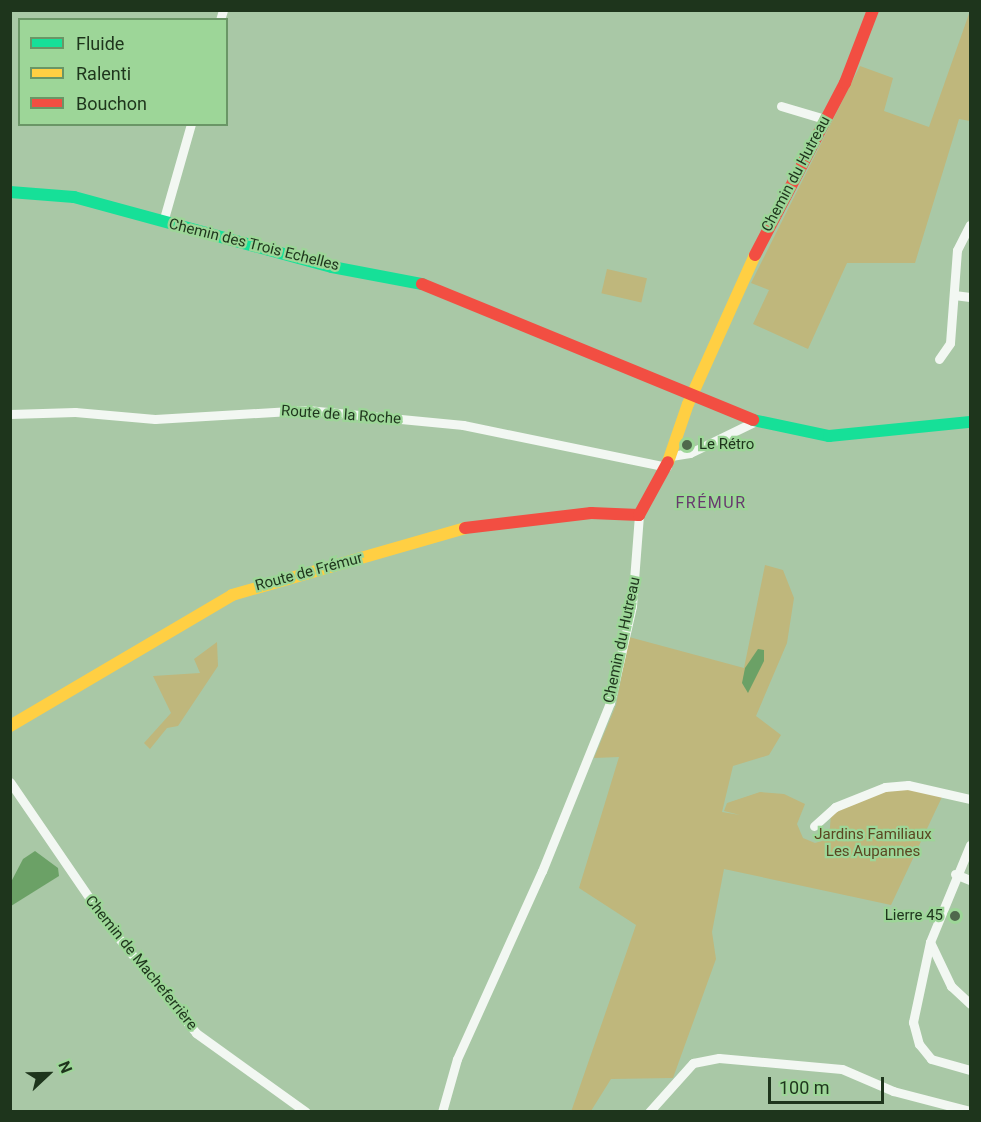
<!DOCTYPE html>
<meta charset="utf-8">
<style>
body{margin:0}
#map{position:relative;width:981px;height:1122px;overflow:hidden;background:#a9c8a6;font-family:Roboto,sans-serif}
div>[style]{position:absolute}
.green>*{inset:0;background:#bfb77c;transform-origin:0 0}
.water>*{inset:0;background:#6ba166}
.street>*{height:9px;margin:-4.5px;padding:0 4.5px;transform-origin:4.5px;border-radius:4.5px;background:#f2f7f2}
.fast>*{height:12px;margin:-6px;padding:0 6px;transform-origin:6px;border-radius:6px;background:#16e098}
.slow>*{height:12px;margin:-6px;padding:0 6px;transform-origin:6px;border-radius:6px;background:#ffcf43}
.jam>*{height:12px;margin:-6px;padding:0 6px;transform-origin:6px;border-radius:6px;background:#f24e42}
.dots>*{width:16px;height:16px;translate:-50% -50%;box-sizing:border-box;border:3px solid #9dd698;border-radius:50%}
span{translate:-50% -50%;white-space:nowrap;text-align:center;line-height:1.15;-webkit-text-stroke:4.5px #9dd698;paint-order:stroke}
.street-label{font-size:15px;color:#1e351c}
.poi-label{font-size:15px;color:#1e351c}
.left{translate:0 -50%;text-align:left}
.right{translate:-100% -50%;text-align:right}
.park-label{font-size:15px;color:#5a4721}
.neighbourhood-label{font-size:16px;color:#683a6f;letter-spacing:1.5px}
.frame{position:absolute;inset:0;border:12px solid #1e351c;pointer-events:none}
.legend{position:absolute;left:18px;top:18px;width:210px;height:108px;box-sizing:border-box;background:#9dd698;border:2px solid #6a9666;margin:0;padding:8px 10px;list-style:none;font-size:18px;color:#1e351c}
.legend li{display:flex;align-items:center;gap:12px;height:30px}
.legend b{width:30px;border:2px solid #6a9666}
.north{position:absolute;left:18px;top:1044px;width:60px;height:60px;-webkit-text-stroke:4px #9dd698;paint-order:stroke;rotate:68deg;font-size:16px;font-weight:700;line-height:24px;text-align:center;color:#1e351c}
.north::after{content:'';display:block;margin:auto;width:21px;height:27px;background:#1e351c;clip-path:polygon(50% 0,100% 100%,50% 72%,0 100%)}
.scale{position:absolute;left:768px;top:1077px;width:116px;height:27px;box-sizing:border-box;border:3px solid #1e351c;border-top:0;padding-left:8px;font-size:18px;line-height:21px;white-space:nowrap;color:#1e351c;-webkit-text-stroke:4px #9dd698;paint-order:stroke}
</style>
<div id="map">
<div class="green">
<i style="clip-path:polygon(970px 11px,970px 121px,959px 119px,915px 263px,847px 263px,808px 349px,753px 324px,769px 290px,751px 283px,860px 66px,893px 78px,884px 111px,929px 127px)"></i>
<i style="left:607px;top:269px;width:41px;height:25px;rotate:13deg"></i>
<i style="clip-path:polygon(765px 565px,783px 570px,794px 598px,787px 643px,756px 716px,781px 735px,769px 755px,733px 766px,722px 812px,740px 815px,724px 811px,727px 803px,760px 792px,784px 794px,805px 804px,797px 824px,803px 838px,815px 843px,829px 839px,831px 814px,876px 792px,908px 788px,942px 797px,891px 905px,724px 869px,712px 932px,716px 959px,673px 1078px,611px 1079px,591px 1111px,571px 1112px,636px 925px,579px 888px,619px 757px,594px 758px,616px 705px,629px 637px,744px 668px)"></i>
<i style="clip-path:polygon(217px 642px,218px 666px,178px 726px,167px 728px,150px 749px,144px 743px,171px 713px,153px 676px,200px 673px,194px 659px)"></i>
</div>
<div class="water">
<i style="clip-path:polygon(758px 649px,764px 650px,764px 661px,748px 693px,742px 683px,745px 668px)"></i>
<i style="clip-path:polygon(35px 851px,58px 868px,59px 876px,11px 906px,11px 882px,23px 859px)"></i>
</div>
<div class="street">
<i style="left:220px;top:20px;width:10px;rotate:-73deg"></i>
<i style="left:781px;top:106px;width:46px;rotate:16.5deg"></i>
<i style="left:163px;top:222px;width:102px;rotate:-74.1deg"></i>
<i style="left:954px;top:295px;width:16px;rotate:7deg"></i>
<i style="left:939px;top:359px;width:19px;rotate:-55deg"></i>
<i style="left:950px;top:343px;width:93px;rotate:-85.7deg"></i>
<i style="left:957px;top:250px;width:28px;rotate:-63deg"></i>
<i style="left:10px;top:414px;width:65px;rotate:-1.8deg"></i>
<i style="left:75px;top:412px;width:80px;rotate:5deg"></i>
<i style="left:155px;top:419px;width:152px;rotate:-3.4deg"></i>
<i style="left:307px;top:410px;width:157px;rotate:5.5deg"></i>
<i style="left:463px;top:425px;width:208px;rotate:11.6deg"></i>
<i style="left:671px;top:456px;width:19px;rotate:-9deg"></i>
<i style="left:690px;top:453px;width:73px;rotate:-25.9deg"></i>
<i style="left:10px;top:782px;width:173px;rotate:55.6deg"></i>
<i style="left:108px;top:925px;width:139px;rotate:50.8deg"></i>
<i style="left:196px;top:1033px;width:135px;rotate:35.7deg"></i>
<i style="left:814px;top:826px;width:28px;rotate:-42deg"></i>
<i style="left:835px;top:807px;width:54px;rotate:-21.8deg"></i>
<i style="left:885px;top:787px;width:23px;rotate:-5deg"></i>
<i style="left:908px;top:785px;width:64px;rotate:12.7deg"></i>
<i style="left:970px;top:845px;width:105px;rotate:112.4deg"></i>
<i style="left:930px;top:942px;width:82px;rotate:102deg"></i>
<i style="left:913px;top:1022px;width:23px;rotate:75deg"></i>
<i style="left:919px;top:1044px;width:19px;rotate:51deg"></i>
<i style="left:931px;top:1059px;width:41px;rotate:15.8deg"></i>
<i style="left:955px;top:874px;width:16px;rotate:22deg"></i>
<i style="left:930px;top:942px;width:49px;rotate:64.5deg"></i>
<i style="left:951px;top:986px;width:26px;rotate:43deg"></i>
<i style="left:442px;top:1112px;width:55px;rotate:-74.2deg"></i>
<i style="left:457px;top:1059px;width:206px;rotate:-65.7deg"></i>
<i style="left:542px;top:871px;width:181px;rotate:-68deg"></i>
<i style="left:610px;top:703px;width:99px;rotate:-77.2deg"></i>
<i style="left:632px;top:606px;width:91px;rotate:-85.6deg"></i>
<i style="left:649px;top:1112px;width:66px;rotate:-48.1deg"></i>
<i style="left:693px;top:1063px;width:26px;rotate:-11deg"></i>
<i style="left:719px;top:1058px;width:123px;rotate:5.1deg"></i>
<i style="left:842px;top:1069px;width:56px;rotate:23.3deg"></i>
<i style="left:893px;top:1091px;width:80px;rotate:14.6deg"></i>
</div>
<div class="fast">
<i style="left:10px;top:192px;width:64px;rotate:4.5deg"></i>
<i style="left:74px;top:197px;width:267px;rotate:15.2deg"></i>
<i style="left:332px;top:267px;width:92px;rotate:10.7deg"></i>
<i style="left:753px;top:420px;width:78px;rotate:11.9deg"></i>
<i style="left:829px;top:436px;width:142px;rotate:-5.7deg"></i>
</div>
<div class="slow">
<i style="left:668px;top:462px;width:61px;rotate:-71deg"></i>
<i style="left:688px;top:404px;width:163px;rotate:-65.8deg"></i>
<i style="left:10px;top:726px;width:258px;rotate:-30.5deg"></i>
<i style="left:232px;top:595px;width:242px;rotate:-16deg"></i>
</div>
<div class="jam">
<i style="left:755px;top:255px;width:194px;rotate:-62.4deg"></i>
<i style="left:845px;top:83px;width:78px;rotate:-69deg"></i>
<i style="left:422px;top:284px;width:358px;rotate:22.3deg"></i>
<i style="left:465px;top:528px;width:127px;rotate:-6.8deg"></i>
<i style="left:591px;top:513px;width:48px;rotate:2.4deg"></i>
<i style="left:639px;top:515px;width:60px;rotate:-61.3deg"></i>
</div>
<div class="dots">
<i style="left:687px;top:445px;background:#4f684c"></i>
<i style="left:955px;top:916px;background:#4f684c"></i>
</div>
<div class="street-label">
<span style="left:796px;top:174px;rotate:-62deg">Chemin du Hutreau</span>
<span style="left:254px;top:245px;rotate:14deg">Chemin des Trois Echelles</span>
<span style="left:341px;top:415px;rotate:4deg">Route de la Roche</span>
<span style="left:309px;top:572px;rotate:-15deg">Route de Frémur</span>
<span style="left:622px;top:640px;rotate:-78deg">Chemin du Hutreau</span>
<span style="left:141px;top:963px;rotate:51deg">Chemin de Macheferrière</span>
</div>
<div class="poi-label">
<span class="left" style="left:699px;top:445px">Le Rétro</span>
<span class="right" style="left:943px;top:916px">Lierre 45</span>
</div>
<div class="park-label">
<span style="left:873px;top:843px">Jardins Familiaux<br>Les Aupannes</span>
</div>
<div class="neighbourhood-label">
<span style="left:711px;top:503px">FRÉMUR</span>
</div>
<div class="frame"></div>
<ul class="legend">
<li><b style="height:8px;background:#16e098"></b>Fluide</li>
<li><b style="height:8px;background:#ffcf43"></b>Ralenti</li>
<li><b style="height:8px;background:#f24e42"></b>Bouchon</li>
</ul>
<div class="north">N</div>
<div class="scale">100 m</div>
</div>
